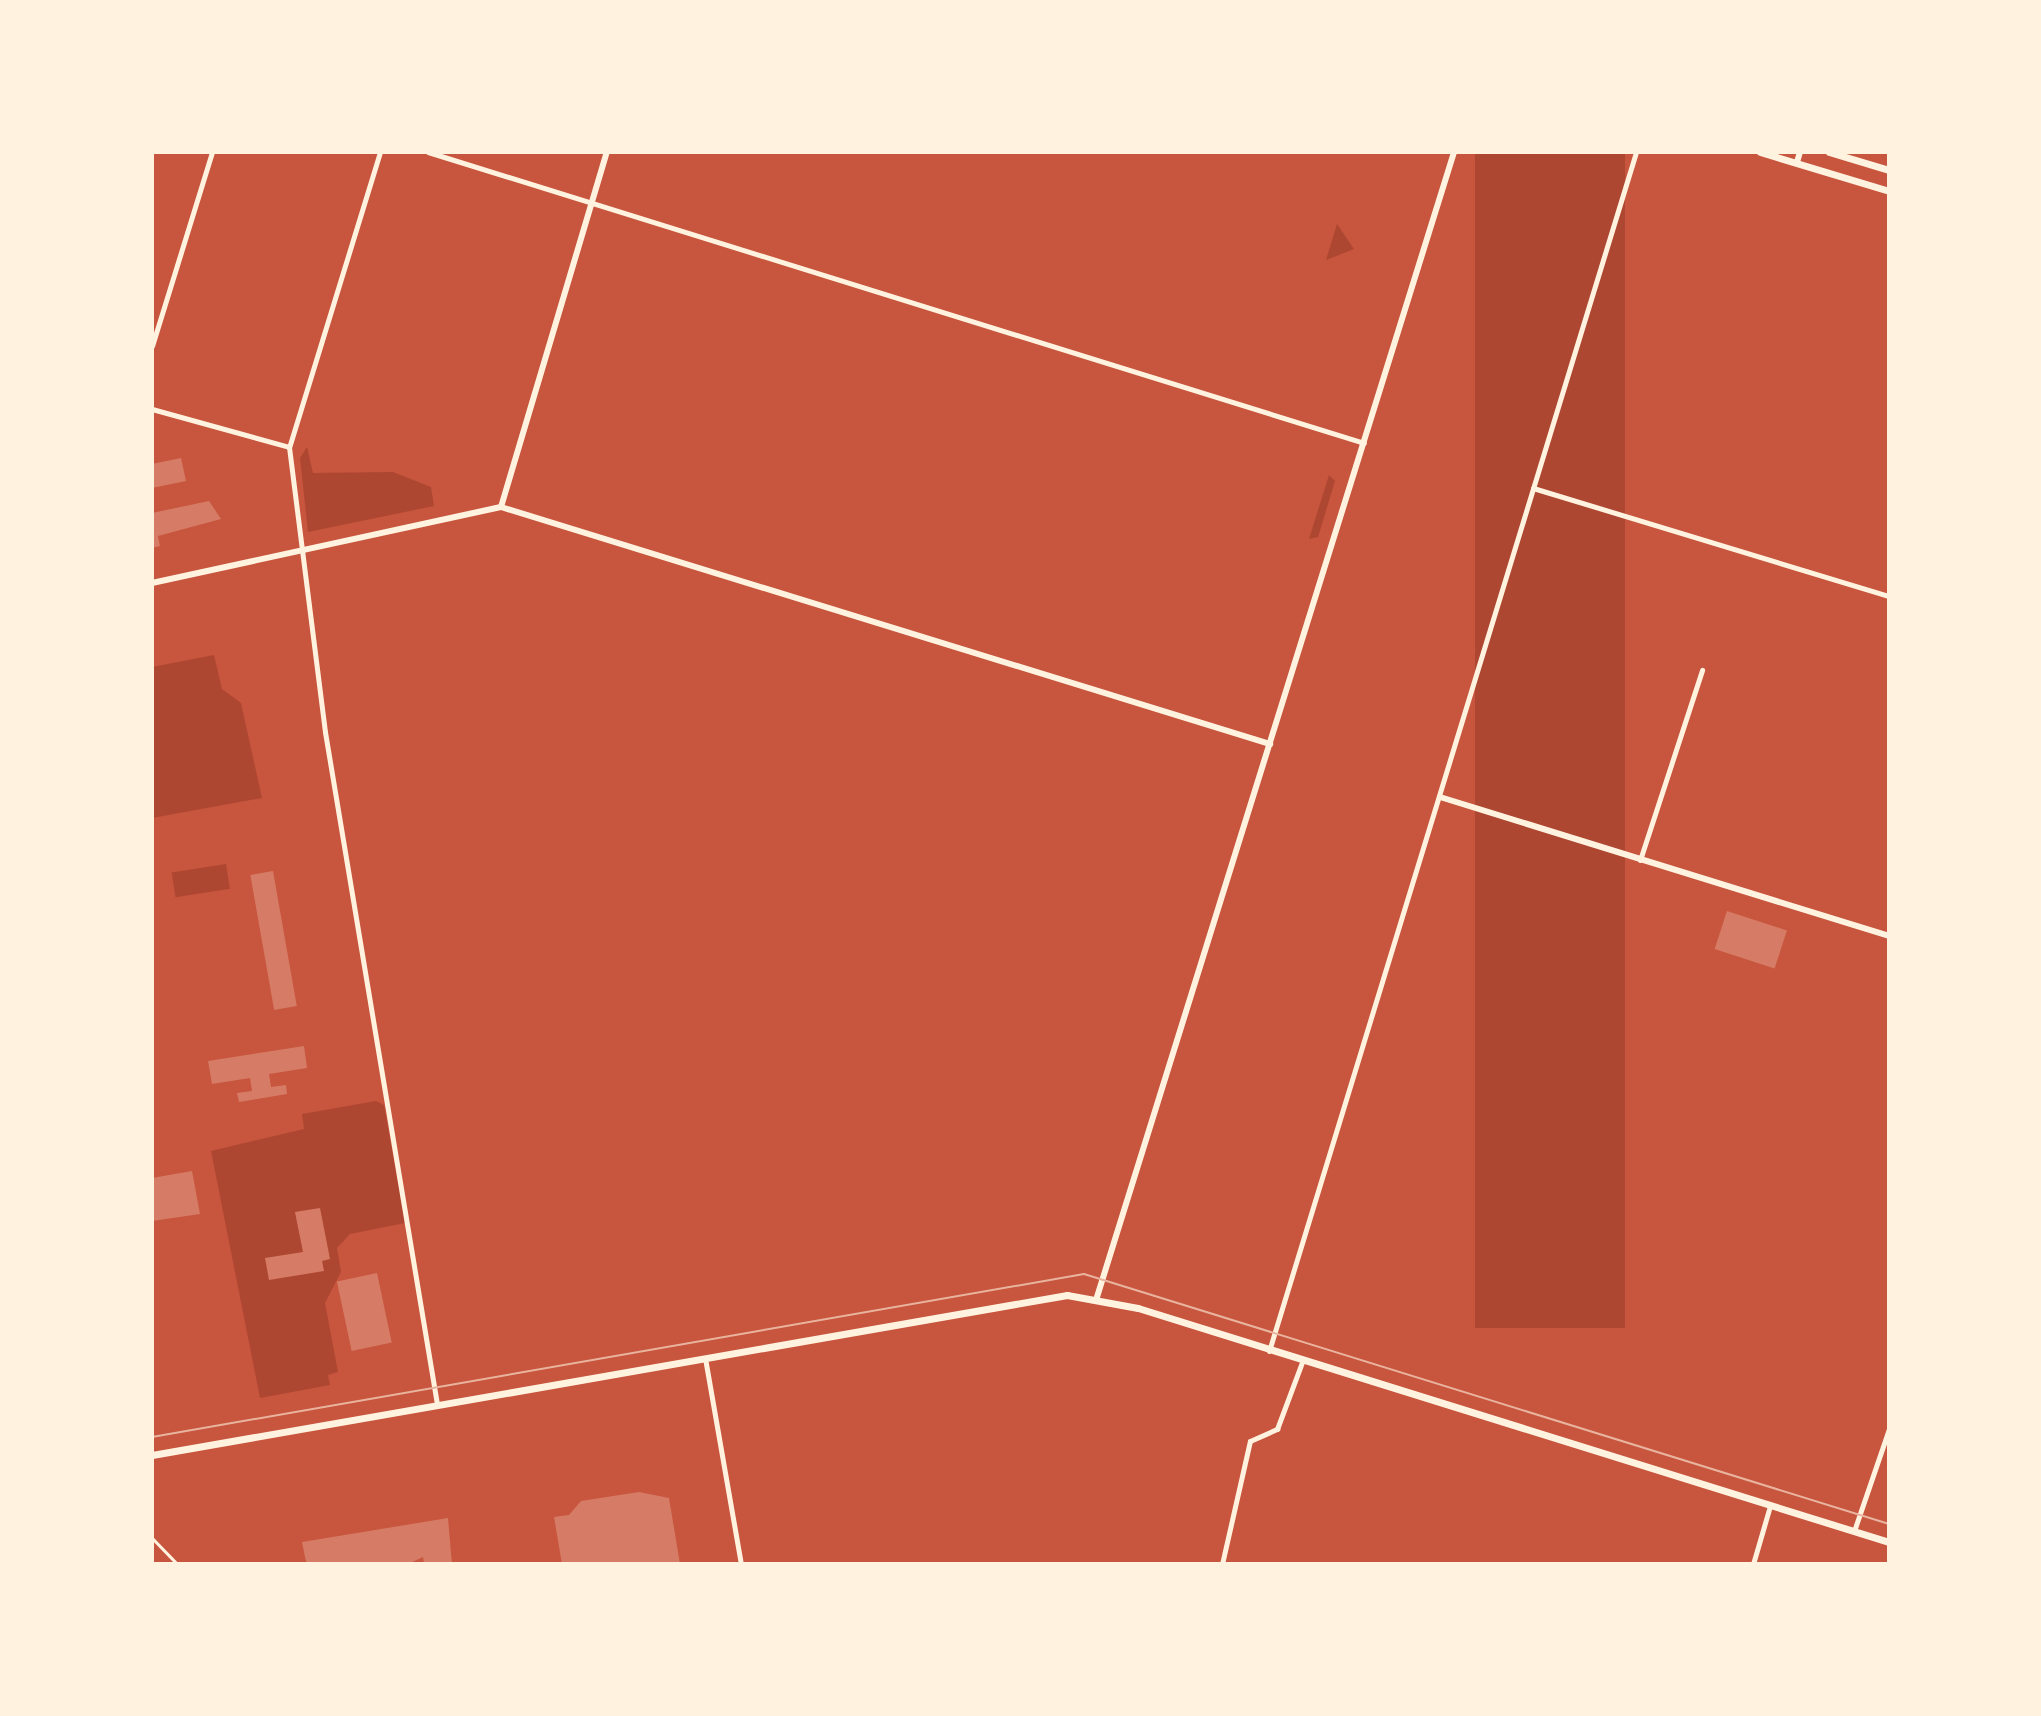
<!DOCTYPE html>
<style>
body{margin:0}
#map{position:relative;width:2041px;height:1716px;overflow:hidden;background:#c8553d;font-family:"Golos Text",sans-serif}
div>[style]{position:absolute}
.green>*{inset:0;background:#ae4732;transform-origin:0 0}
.building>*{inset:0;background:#d67c66;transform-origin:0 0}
.pedestrian>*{height:3px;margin:-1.5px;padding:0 1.5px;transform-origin:1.5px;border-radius:1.5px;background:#fff3e0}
.minor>*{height:5px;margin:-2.5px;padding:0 2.5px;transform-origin:2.5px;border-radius:2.5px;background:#fff3e0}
.tertiary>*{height:6px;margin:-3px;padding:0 3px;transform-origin:3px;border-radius:3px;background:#fff3e0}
.secondary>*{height:7px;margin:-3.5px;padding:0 3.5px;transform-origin:3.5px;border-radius:3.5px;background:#fff3e0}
.tram>*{height:2px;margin:-1px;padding:0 1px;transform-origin:1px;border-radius:1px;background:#e9b49f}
span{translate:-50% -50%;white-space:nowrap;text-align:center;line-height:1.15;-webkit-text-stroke:6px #fff3e0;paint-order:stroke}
.frame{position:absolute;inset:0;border:154px solid #fff3e0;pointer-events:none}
</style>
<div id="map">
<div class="green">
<i style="left:1475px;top:152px;width:150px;height:1176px"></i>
<i style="clip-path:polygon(1337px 224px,1354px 249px,1326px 260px)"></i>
<i style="clip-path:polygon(307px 447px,313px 473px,393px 472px,431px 487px,434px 506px,308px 532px,300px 458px)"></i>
<i style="clip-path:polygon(1329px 475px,1335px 481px,1318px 537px,1309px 539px)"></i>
<i style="clip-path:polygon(214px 655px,222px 689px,241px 703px,262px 798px,152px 818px,152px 667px)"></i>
<i style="left:226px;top:864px;width:25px;height:55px;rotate:81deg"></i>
<i style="clip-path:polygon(376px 1101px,384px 1105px,405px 1223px,350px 1234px,337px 1248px,341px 1272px,325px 1303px,338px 1372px,328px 1375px,330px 1385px,260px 1398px,211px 1151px,304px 1129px,302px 1114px)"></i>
</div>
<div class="building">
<i style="clip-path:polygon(181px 458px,186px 481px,152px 488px,152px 464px)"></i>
<i style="clip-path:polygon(209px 501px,221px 519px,158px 536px,160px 546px,152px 548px,152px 513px)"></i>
<i style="left:273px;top:871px;width:137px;height:23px;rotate:80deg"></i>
<i style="left:1727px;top:911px;width:63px;height:40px;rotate:18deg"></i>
<i style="clip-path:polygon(304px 1046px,307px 1068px,269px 1074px,271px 1087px,286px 1085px,287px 1094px,239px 1102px,237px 1093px,252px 1091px,250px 1078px,212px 1084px,208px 1061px)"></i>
<i style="clip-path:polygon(192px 1171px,200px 1214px,152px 1221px,152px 1178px)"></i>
<i style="clip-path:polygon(320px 1208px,330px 1259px,322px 1261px,324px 1271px,269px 1280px,265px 1258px,303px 1252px,295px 1212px)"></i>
<i style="left:377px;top:1273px;width:71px;height:41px;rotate:78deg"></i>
<i style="clip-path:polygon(639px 1492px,669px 1498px,680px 1564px,562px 1564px,554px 1517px,569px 1515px,581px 1501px)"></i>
<i style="clip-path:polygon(448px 1518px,452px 1564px,424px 1564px,423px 1557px,408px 1564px,307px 1564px,305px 1557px,302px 1542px)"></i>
</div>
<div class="pedestrian">
<i style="left:152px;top:1538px;width:36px;rotate:46deg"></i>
</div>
<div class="minor">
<i style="left:380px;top:152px;width:309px;rotate:107.1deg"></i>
<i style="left:289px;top:447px;width:287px;rotate:82.8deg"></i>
<i style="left:325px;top:732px;width:681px;rotate:80.54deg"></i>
<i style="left:428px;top:152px;width:980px;rotate:17.27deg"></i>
<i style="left:152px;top:346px;width:203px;rotate:-72.8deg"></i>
<i style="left:152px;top:409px;width:142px;rotate:15.5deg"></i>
<i style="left:1533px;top:488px;width:372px;rotate:16.9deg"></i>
<i style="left:1640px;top:860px;width:200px;rotate:-71.9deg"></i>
<i style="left:1269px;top:1351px;width:1254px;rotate:-72.98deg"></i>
<i style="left:705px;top:1358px;width:209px;rotate:80.1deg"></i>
<i style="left:1854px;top:1531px;width:108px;rotate:-71.1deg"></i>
<i style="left:1222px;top:1564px;width:126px;rotate:-77.2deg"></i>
<i style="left:1250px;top:1441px;width:30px;rotate:-24deg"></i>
<i style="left:1277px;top:1429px;width:72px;rotate:-69.5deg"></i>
<i style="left:1753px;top:1564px;width:60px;rotate:-73.7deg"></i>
</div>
<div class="tertiary">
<i style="left:1797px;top:162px;width:10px;rotate:-73deg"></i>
<i style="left:501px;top:507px;width:370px;rotate:-73.4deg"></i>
<i style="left:152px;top:583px;width:357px;rotate:-12.3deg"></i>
<i style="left:501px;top:507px;width:805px;rotate:17.13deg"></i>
<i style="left:1440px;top:797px;width:470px;rotate:17.2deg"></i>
<i style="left:1097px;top:1297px;width:1199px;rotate:-72.68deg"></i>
</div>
<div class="secondary">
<i style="left:1760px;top:152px;width:135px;rotate:16.8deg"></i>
<i style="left:1829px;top:152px;width:63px;rotate:16.7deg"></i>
<i style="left:152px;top:1455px;width:929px;rotate:-9.92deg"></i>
<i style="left:1067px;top:1295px;width:72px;rotate:10.4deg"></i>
<i style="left:1138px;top:1308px;width:787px;rotate:17.31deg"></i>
</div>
<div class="tram">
<i style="left:152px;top:1437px;width:946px;rotate:-9.92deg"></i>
<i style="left:1084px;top:1274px;width:843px;rotate:17.25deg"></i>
</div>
<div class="frame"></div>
</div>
